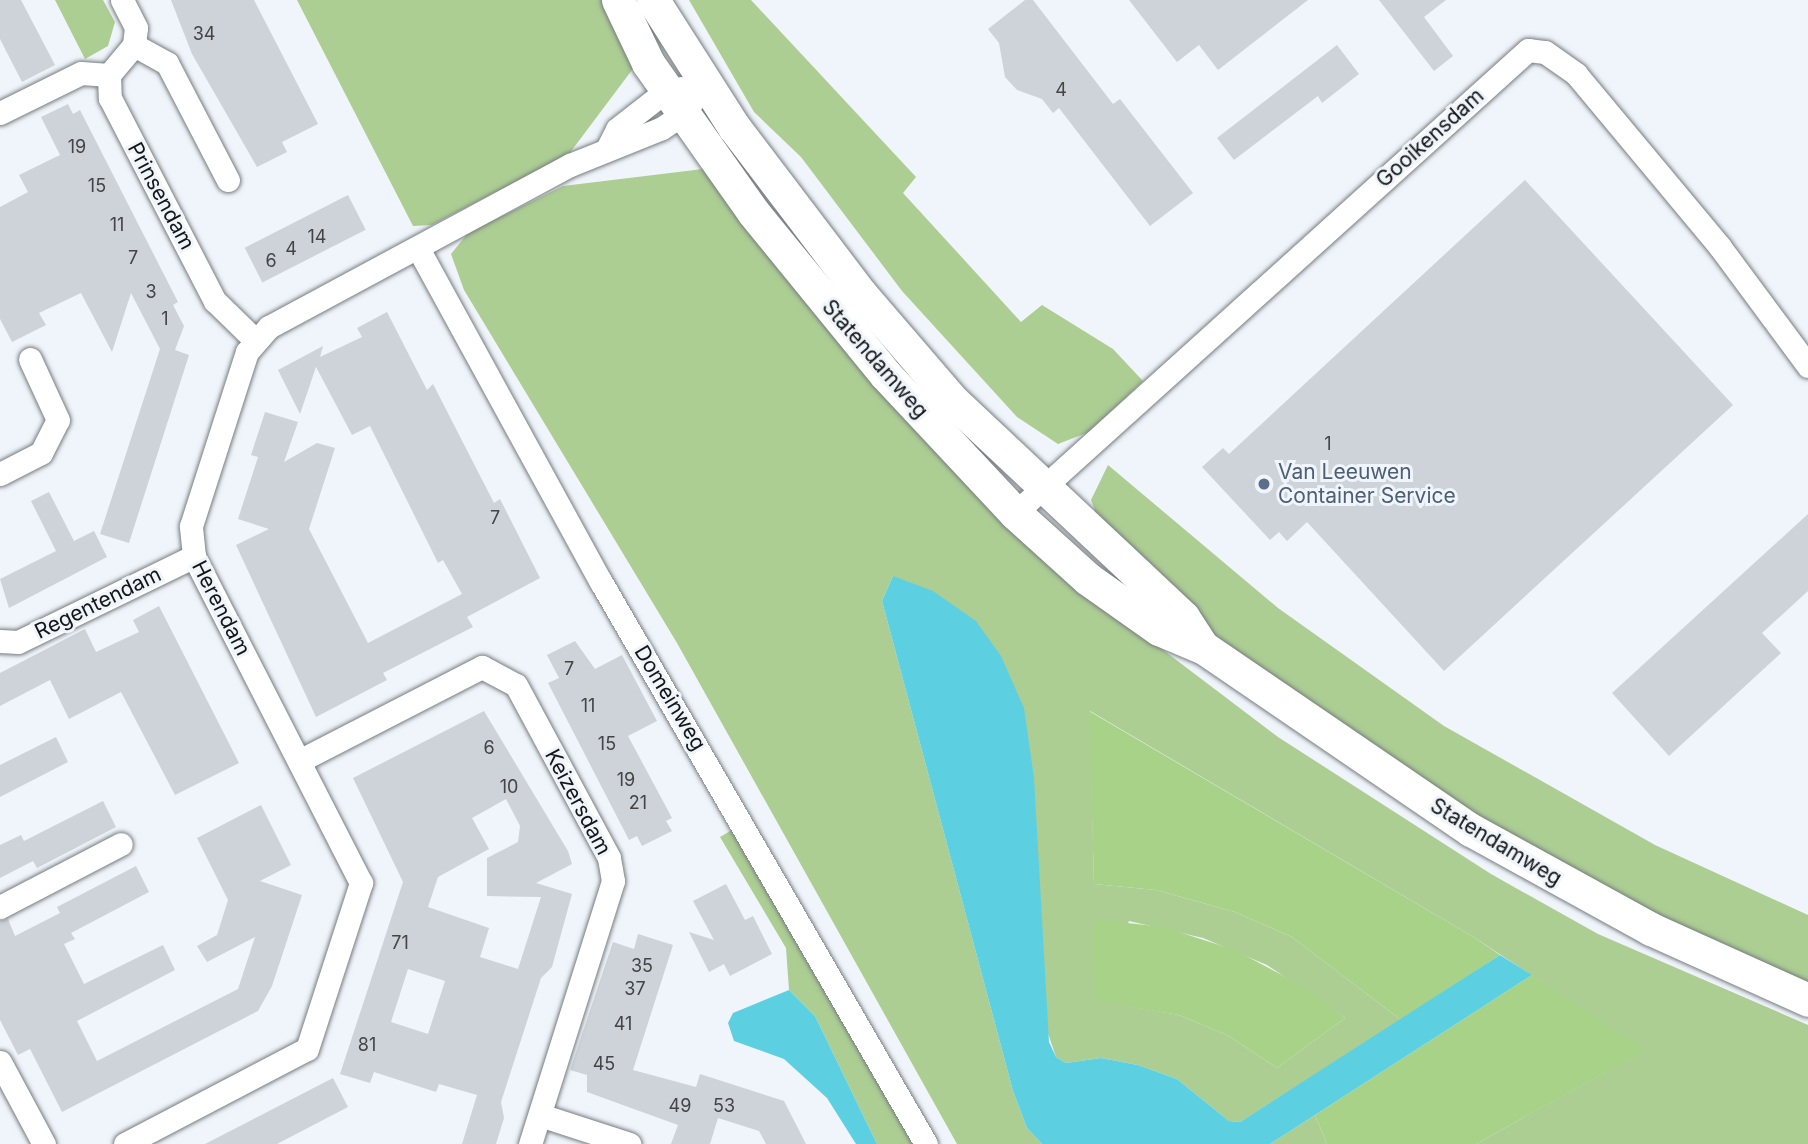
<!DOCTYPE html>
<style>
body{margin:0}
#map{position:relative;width:1808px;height:1144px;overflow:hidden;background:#eff5fa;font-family:Inter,sans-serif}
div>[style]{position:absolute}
.green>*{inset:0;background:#acce93}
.forest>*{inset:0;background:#a9d289}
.water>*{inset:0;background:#5cd0e1}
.building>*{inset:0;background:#cdd3d8;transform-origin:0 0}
.roads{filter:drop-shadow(0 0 2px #777c80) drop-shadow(0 0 2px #777c80)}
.street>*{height:23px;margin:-11.5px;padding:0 11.5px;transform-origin:11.5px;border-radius:11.5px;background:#fff}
.secondary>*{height:33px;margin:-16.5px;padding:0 16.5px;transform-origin:16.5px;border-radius:16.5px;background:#fff}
.dots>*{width:19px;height:19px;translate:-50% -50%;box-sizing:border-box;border:4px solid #eff5fa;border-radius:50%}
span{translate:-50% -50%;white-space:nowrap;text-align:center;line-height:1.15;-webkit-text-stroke:6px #eff5fa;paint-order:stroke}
.number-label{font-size:18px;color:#424447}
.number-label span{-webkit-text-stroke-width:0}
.street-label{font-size:21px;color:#131517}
.service-label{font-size:21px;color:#4e5e75}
.left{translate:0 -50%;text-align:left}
</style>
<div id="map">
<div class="green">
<i style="clip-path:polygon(55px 0,103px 0,115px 22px,108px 46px,85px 59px)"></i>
<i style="clip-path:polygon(297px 0,608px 0,638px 62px,569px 154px,432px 225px,413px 226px)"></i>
<i style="clip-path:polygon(689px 0,751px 0,916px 177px,903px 193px,1021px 322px,1042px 305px,1113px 349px,1143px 381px,1089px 432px,1058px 444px,1017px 417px,902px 291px,801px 157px,754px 112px)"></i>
<i style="clip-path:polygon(evenodd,703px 169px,1088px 593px,1278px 737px,1491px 874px,1598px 934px,1808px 1025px,1808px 1144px,1476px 1144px,1645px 1050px,1475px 938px,1090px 711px,1094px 884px,1156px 890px,1235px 912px,1292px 937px,1401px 1020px,1240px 1122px,1229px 1121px,1177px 1079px,1138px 1065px,1101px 1058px,1066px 1063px,1056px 1057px,893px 576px,882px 601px,1013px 1091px,1027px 1128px,1042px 1144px,957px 1144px,677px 643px,464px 290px,451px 254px,468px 233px,563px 186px,703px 169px,1129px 921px,1203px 938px,1267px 965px,1345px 1018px,1277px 1068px,1229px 1036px,1179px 1015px,1095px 1000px,1129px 921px)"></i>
<i style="clip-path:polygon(1108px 465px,1278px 608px,1444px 726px,1655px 845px,1808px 915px,1808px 988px,1535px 856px,1221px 644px,1096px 513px,1091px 500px)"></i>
<i style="clip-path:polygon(737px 827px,920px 1144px,877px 1144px,815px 1016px,789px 990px,786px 948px,720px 837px)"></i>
<i style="clip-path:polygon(1315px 1115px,1327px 1144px,1270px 1144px)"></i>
</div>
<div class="forest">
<i style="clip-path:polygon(1089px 711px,1475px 938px,1500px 955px,1401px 1020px,1292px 937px,1235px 912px,1156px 890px,1094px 884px)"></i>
<i style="clip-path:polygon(1093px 919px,1163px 927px,1235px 950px,1306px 988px,1345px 1018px,1277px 1068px,1229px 1036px,1179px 1015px,1095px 1001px)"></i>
<i style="clip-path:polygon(1532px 975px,1646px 1050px,1476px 1144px,1327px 1144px,1315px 1115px)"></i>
</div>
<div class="water">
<i style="clip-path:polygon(893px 576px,933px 591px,976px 621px,1001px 656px,1024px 708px,1034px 778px,1049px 1042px,1056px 1057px,1066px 1063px,1101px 1058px,1138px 1065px,1177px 1079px,1229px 1121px,1240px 1122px,1500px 955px,1532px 975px,1270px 1144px,1042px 1144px,1027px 1128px,1013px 1091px,882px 601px)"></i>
<i style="clip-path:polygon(789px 990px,815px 1016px,877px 1144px,856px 1144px,827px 1098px,784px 1059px,734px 1041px,728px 1023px,733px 1013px)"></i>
</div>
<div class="building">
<i style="clip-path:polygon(0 0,21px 0,55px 65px,22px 82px,0 39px)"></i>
<i style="clip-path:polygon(171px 0,254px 0,318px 124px,282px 142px,287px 152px,257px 167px,192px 54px)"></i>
<i style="clip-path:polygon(1025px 0,1033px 0,1113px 104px,1120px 99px,1193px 193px,1150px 226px,1059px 108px,1053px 113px,1042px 99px,1017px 90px,1005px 77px,999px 43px,988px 29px)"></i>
<i style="clip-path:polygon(1129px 0,1308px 0,1218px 70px,1199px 45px,1177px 62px)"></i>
<i style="clip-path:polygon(1379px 0,1446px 0,1424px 17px,1453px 56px,1434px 71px)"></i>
<i style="clip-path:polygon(1337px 45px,1359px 74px,1322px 103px,1318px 96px,1234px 160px,1217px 138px)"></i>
<i style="clip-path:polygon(68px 104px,73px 114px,80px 110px,178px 302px,173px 305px,184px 326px,175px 350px,189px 355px,129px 543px,100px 534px,160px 349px,131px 293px,112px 352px,81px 293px,39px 313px,46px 325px,12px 342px,0 319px,0 207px,28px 192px,19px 175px,60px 155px,41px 117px)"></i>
<i style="clip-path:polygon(1525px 180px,1733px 405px,1444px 671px,1307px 522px,1287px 541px,1279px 532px,1270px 540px,1202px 467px,1223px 448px,1229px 454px)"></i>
<i style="left:348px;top:195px;width:39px;height:116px;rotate:63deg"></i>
<i style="clip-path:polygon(387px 312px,427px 390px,433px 384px,494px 503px,500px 499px,540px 578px,467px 617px,473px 627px,383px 673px,387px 680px,316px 717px,236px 545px,269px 529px,238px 519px,258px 457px,251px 455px,265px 412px,298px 422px,284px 462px,317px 443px,335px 448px,309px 529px,368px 643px,462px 594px,443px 560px,438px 563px,370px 426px,352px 435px,316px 367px,300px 414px,278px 370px,323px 346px,320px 357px,362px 337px,357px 328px)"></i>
<i style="clip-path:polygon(49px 492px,74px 541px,94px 531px,107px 557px,9px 608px,0 579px,56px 551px,31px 501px)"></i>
<i style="clip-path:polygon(1808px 514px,1808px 591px,1762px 633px,1781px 653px,1669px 756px,1612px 693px)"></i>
<i style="clip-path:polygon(159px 606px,239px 763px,175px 795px,121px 692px,69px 719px,50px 680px,0 706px,0 673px,85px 629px,96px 652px,139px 632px,133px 620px)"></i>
<i style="clip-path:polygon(575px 641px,595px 669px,622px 655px,657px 721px,628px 736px,672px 818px,666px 821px,672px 831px,642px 846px,637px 836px,629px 840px,548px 683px,559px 678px,547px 655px)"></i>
<i style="clip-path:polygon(evenodd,484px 711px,568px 851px,572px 864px,536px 883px,572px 894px,552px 967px,541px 978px,501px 1102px,504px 1118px,496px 1144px,462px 1144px,477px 1095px,439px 1084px,436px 1092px,374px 1072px,370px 1083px,340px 1074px,403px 882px,353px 778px,484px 711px,506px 799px,520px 826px,518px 842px,487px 858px,487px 896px,541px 897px,518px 969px,480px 957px,489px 928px,428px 907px,438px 877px,489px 849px,472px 818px,506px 799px,484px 711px,408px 969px,445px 981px,428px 1034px,391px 1022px,408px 969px)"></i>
<i style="clip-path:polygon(56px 737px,68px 762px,0 797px,0 765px)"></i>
<i style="clip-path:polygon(103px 801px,116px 827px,37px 868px,33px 861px,0 878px,0 845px,21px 835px,24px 841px)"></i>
<i style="clip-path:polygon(261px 805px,291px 865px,260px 881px,302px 895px,272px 986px,258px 1011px,62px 1112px,30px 1049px,18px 1055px,0 1020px,0 921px,8px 919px,15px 936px,60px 913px,57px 907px,136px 866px,149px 892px,71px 933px,75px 939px,64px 944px,84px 984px,163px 945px,175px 970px,77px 1021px,97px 1061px,238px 989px,255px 937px,207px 962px,197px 946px,217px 935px,228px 900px,197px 838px)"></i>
<i style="clip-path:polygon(726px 884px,745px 920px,753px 916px,772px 954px,730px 976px,724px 964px,709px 972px,689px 932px,714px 940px,693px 901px)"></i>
<i style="clip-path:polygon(638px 934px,673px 945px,633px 1070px,696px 1087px,700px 1074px,784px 1101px,806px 1144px,766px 1144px,759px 1131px,718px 1118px,710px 1144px,671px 1144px,678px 1125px,587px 1092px,587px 1075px,570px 1070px,613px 942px,634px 949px)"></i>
<i style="clip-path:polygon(333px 1078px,348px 1107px,323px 1120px,277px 1144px,205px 1144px)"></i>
</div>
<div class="roads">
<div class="street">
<i style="left:122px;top:0;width:31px;rotate:63deg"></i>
<i style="left:136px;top:28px;width:17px;rotate:97deg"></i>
<i style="left:134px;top:45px;width:39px;rotate:130deg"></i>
<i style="left:109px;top:75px;width:23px;rotate:88deg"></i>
<i style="left:110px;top:98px;width:229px;rotate:62.7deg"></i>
<i style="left:215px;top:301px;width:54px;rotate:44.3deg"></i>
<i style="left:134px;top:45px;width:38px;rotate:29deg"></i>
<i style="left:167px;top:63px;width:132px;rotate:62.5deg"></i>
<i style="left:0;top:113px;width:90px;rotate:-26.3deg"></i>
<i style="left:81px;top:73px;width:28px;rotate:4deg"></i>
<i style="left:608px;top:147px;width:20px;rotate:-63deg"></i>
<i style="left:617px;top:129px;width:63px;rotate:-38deg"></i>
<i style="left:667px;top:90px;width:14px;rotate:-8deg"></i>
<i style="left:419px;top:250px;width:379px;rotate:61.3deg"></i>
<i style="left:601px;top:582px;width:649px;rotate:59.96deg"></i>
<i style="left:0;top:474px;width:46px;rotate:-27.1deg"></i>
<i style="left:41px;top:453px;width:37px;rotate:-63deg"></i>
<i style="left:58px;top:420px;width:67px;rotate:-114.7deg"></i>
<i style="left:1015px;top:513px;width:691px;rotate:-42.07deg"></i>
<i style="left:1528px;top:50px;width:17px;rotate:7deg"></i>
<i style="left:1545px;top:52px;width:38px;rotate:35deg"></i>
<i style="left:1576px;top:74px;width:225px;rotate:50.2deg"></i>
<i style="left:1720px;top:247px;width:148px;rotate:53.5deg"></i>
<i style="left:0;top:641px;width:18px;rotate:3deg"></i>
<i style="left:18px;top:642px;width:196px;rotate:-26deg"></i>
<i style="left:299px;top:761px;width:206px;rotate:-27.2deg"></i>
<i style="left:482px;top:667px;width:38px;rotate:28deg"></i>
<i style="left:516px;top:685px;width:196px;rotate:61.7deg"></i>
<i style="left:609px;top:858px;width:23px;rotate:80deg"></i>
<i style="left:613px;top:881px;width:276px;rotate:107.5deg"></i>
<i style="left:0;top:907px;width:136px;rotate:-27.5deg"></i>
<i style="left:0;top:1062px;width:93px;rotate:61.8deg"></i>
<i style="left:540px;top:1115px;width:94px;rotate:18deg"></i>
<i style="left:125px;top:1144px;width:205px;rotate:-27.6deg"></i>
<i style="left:307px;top:1049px;width:175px;rotate:-72deg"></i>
<i style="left:361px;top:883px;width:367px;rotate:-117.1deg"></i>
<i style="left:194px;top:556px;width:30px;rotate:-96deg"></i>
<i style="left:191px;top:526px;width:183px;rotate:-72.2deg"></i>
<i style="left:247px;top:352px;width:33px;rotate:-49deg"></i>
<i style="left:269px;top:327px;width:342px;rotate:-28.3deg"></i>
<i style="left:570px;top:165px;width:99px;rotate:-21.9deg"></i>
<i style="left:662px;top:128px;width:25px;rotate:-34deg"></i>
<i style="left:683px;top:114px;width:37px;rotate:-54deg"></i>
</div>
<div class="secondary">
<i style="left:618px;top:0;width:70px;rotate:64.5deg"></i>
<i style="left:648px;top:63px;width:182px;rotate:54.8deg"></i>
<i style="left:753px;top:212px;width:209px;rotate:50.8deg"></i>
<i style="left:885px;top:374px;width:190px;rotate:46.9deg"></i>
<i style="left:1015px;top:513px;width:98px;rotate:42.1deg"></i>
<i style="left:1088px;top:579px;width:87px;rotate:35.2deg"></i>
<i style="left:1159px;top:629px;width:49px;rotate:22.9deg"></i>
<i style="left:1204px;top:648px;width:323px;rotate:34.3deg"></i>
<i style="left:1471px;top:830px;width:205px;rotate:28.8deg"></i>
<i style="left:1651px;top:929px;width:172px;rotate:24.3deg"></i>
<i style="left:653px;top:0;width:151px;rotate:57.5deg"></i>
<i style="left:734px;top:127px;width:208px;rotate:52.8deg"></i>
<i style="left:860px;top:293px;width:143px;rotate:49.3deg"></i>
<i style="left:953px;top:401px;width:316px;rotate:43.2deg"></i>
<i style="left:1183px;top:617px;width:35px;rotate:57deg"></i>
</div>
</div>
<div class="dots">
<i style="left:1264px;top:484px;background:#5c6f8a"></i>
</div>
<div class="number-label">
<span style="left:204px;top:34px">34</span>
<span style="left:1061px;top:90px">4</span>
<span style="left:77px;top:147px">19</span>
<span style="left:97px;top:186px">15</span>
<span style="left:117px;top:225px">11</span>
<span style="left:317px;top:237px">14</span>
<span style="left:291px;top:249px">4</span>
<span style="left:133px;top:258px">7</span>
<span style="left:271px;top:261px">6</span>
<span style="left:151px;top:292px">3</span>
<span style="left:165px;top:319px">1</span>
<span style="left:1328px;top:444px">1</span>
<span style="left:495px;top:518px">7</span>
<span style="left:569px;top:669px">7</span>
<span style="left:588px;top:706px">11</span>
<span style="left:607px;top:744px">15</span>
<span style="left:489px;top:748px">6</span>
<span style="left:626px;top:780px">19</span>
<span style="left:509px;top:787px">10</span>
<span style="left:638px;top:803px">21</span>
<span style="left:400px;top:943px">71</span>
<span style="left:642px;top:966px">35</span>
<span style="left:635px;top:989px">37</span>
<span style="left:623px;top:1024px">41</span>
<span style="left:367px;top:1045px">81</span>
<span style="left:604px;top:1064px">45</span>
<span style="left:680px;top:1106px">49</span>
<span style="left:724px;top:1106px">53</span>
</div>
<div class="street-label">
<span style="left:1430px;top:138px;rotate:-42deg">Gooikensdam</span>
<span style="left:161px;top:196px;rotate:62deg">Prinsendam</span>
<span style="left:875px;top:359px;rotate:49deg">Statendamweg</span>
<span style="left:98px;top:603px;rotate:-26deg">Regentendam</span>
<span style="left:221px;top:608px;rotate:63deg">Herendam</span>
<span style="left:670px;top:698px;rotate:59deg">Domeinweg</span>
<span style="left:578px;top:802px;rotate:62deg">Keizersdam</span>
<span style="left:1496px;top:842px;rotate:31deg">Statendamweg</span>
</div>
<div class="service-label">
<span class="left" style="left:1278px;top:484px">Van Leeuwen<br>Container Service</span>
</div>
</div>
